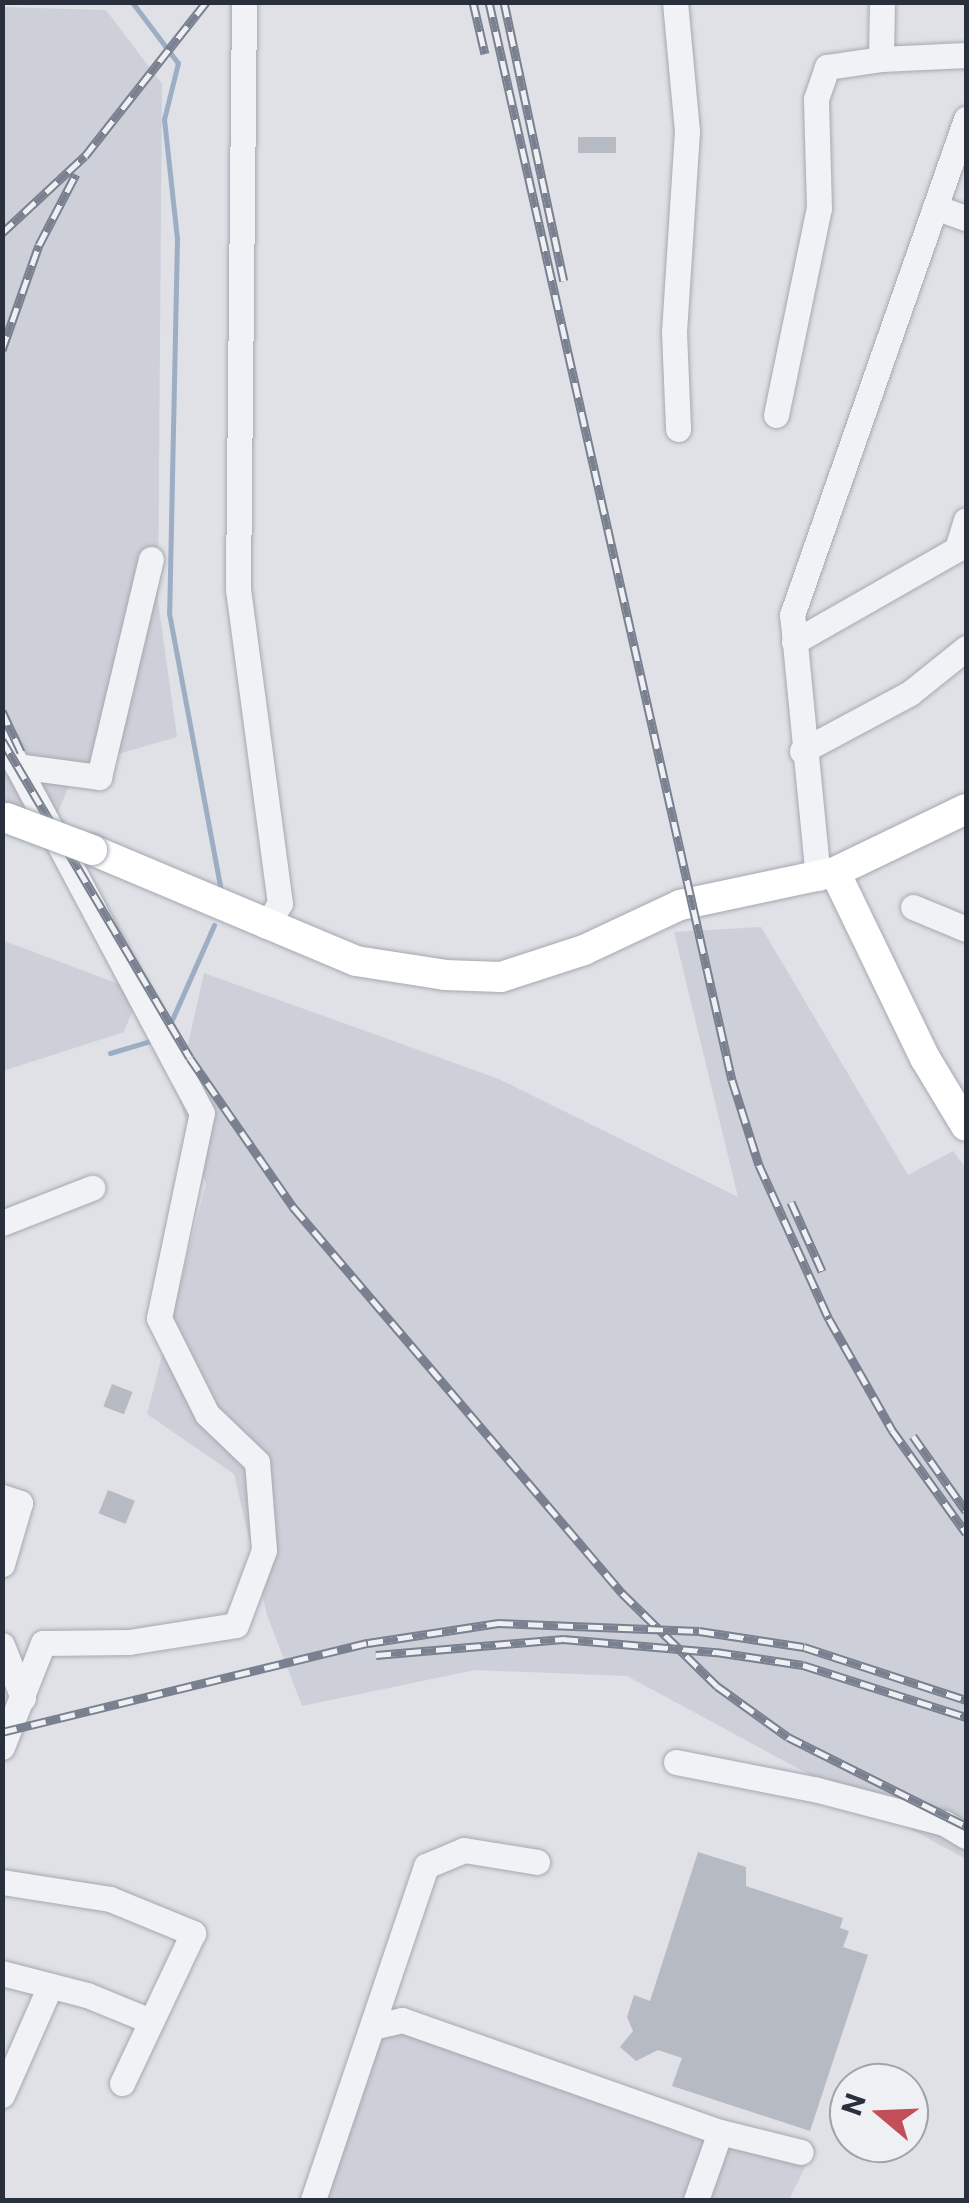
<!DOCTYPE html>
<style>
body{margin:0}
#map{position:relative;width:969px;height:2203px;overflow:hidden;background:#dfe1e7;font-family:Commissioner,sans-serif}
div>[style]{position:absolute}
.built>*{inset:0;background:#cdd0d8}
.stream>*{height:5px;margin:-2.5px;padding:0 2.5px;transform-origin:2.5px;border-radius:2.5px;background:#9cadc4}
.building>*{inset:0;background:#b6bac3;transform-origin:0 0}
.roads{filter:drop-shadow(0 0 2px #a5a8b0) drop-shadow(0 0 2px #a5a8b0)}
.minor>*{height:25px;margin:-12.5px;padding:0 12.5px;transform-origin:12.5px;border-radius:12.5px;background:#f1f2f5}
.major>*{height:30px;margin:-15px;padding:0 15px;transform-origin:15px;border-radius:15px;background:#fff}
.rail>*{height:9px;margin-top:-4.5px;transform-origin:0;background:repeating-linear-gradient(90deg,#eef0f4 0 15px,#79808f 0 30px);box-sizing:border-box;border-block:2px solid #79808f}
.bridges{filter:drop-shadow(0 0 2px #9fa5b1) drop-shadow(0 0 2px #9fa5b1)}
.major-bridge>*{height:30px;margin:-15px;padding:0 15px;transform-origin:15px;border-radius:15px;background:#fff}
span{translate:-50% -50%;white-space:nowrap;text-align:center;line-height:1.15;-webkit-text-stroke:8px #eef0f4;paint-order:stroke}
.frame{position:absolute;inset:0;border:5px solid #292f3c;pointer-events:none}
.north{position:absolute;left:829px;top:2063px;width:100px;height:100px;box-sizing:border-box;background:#eef0f4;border:2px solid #9fa3aa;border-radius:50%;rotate:289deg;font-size:28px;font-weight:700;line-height:40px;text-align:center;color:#292f3c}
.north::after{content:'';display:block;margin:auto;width:35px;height:45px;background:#c24e57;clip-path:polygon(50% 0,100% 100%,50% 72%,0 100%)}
</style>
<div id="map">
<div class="built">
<i style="clip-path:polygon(3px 7px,106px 10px,162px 84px,158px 601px,177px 737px,77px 766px,54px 822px,3px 803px)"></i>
<i style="clip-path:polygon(761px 927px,908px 1175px,953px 1151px,966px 1168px,966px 1859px,627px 1676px,475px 1670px,302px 1706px,267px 1615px,234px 1474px,147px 1414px,206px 1184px,177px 1093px,204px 973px,499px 1079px,738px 1197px,674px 932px)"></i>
<i style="clip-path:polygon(2px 940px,140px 992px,124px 1032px,3px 1071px)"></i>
<i style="clip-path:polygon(386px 2024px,815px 2147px,789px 2200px,326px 2200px)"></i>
</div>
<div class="stream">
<i style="left:132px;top:2px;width:76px;rotate:53deg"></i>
<i style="left:178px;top:63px;width:58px;rotate:104deg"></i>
<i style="left:164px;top:119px;width:121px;rotate:83.8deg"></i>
<i style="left:177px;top:239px;width:374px;rotate:91.2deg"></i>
<i style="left:169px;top:613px;width:282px;rotate:79.4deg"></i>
<i style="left:167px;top:1031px;width:116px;rotate:-66.1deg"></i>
<i style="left:110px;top:1053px;width:46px;rotate:-16.5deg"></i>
</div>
<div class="building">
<i style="left:616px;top:137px;width:16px;height:38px;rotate:90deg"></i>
<i style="left:112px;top:1384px;width:22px;height:24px;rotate:21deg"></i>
<i style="left:108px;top:1490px;width:29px;height:25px;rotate:22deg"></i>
<i style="clip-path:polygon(698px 1852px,746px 1867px,746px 1886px,843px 1918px,840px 1928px,849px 1931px,843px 1947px,868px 1955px,810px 2131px,672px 2086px,682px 2058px,658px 2050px,636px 2061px,620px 2047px,633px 2031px,627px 2017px,634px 1995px,650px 2001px)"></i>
</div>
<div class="roads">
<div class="minor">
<i style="left:244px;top:2px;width:587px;rotate:90.59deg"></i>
<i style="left:238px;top:589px;width:317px;rotate:82.4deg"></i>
<i style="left:280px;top:903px;width:27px;rotate:121deg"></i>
<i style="left:675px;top:2px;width:130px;rotate:84.7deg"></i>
<i style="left:687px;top:131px;width:201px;rotate:93.7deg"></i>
<i style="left:674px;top:332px;width:97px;rotate:87.6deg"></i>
<i style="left:882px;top:2px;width:57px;rotate:91deg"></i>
<i style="left:881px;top:59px;width:85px;rotate:-2.7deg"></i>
<i style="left:935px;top:207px;width:33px;rotate:20deg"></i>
<i style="left:776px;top:415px;width:211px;rotate:-78.3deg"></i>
<i style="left:819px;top:208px;width:109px;rotate:-91.6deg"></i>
<i style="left:816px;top:99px;width:34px;rotate:-71deg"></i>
<i style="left:827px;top:67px;width:55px;rotate:-8.4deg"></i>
<i style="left:794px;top:642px;width:188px;rotate:-29.7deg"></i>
<i style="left:957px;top:549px;width:30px;rotate:-73deg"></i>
<i style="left:802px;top:751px;width:123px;rotate:-28.2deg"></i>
<i style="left:910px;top:693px;width:72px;rotate:-38.8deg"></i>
<i style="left:17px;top:766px;width:83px;rotate:7.6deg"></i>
<i style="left:99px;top:777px;width:224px;rotate:-76.6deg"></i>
<i style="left:818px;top:878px;width:264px;rotate:-95.6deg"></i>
<i style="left:792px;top:615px;width:526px;rotate:-70.67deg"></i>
<i style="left:913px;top:907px;width:57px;rotate:22.5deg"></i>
<i style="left:2px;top:1223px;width:97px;rotate:-21.3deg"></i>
<i style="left:2px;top:1497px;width:19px;rotate:18deg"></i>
<i style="left:20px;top:1503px;width:64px;rotate:106.4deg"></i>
<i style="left:2px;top:1645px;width:57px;rotate:68.4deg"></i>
<i style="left:2px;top:1747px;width:112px;rotate:-68.5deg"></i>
<i style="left:43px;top:1643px;width:86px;rotate:-0.7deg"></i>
<i style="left:129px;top:1642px;width:108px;rotate:-9deg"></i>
<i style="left:236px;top:1625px;width:80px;rotate:-69.5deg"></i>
<i style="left:264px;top:1550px;width:88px;rotate:-94.5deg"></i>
<i style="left:257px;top:1462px;width:69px;rotate:-136.2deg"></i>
<i style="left:207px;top:1414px;width:107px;rotate:-116.6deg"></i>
<i style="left:159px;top:1318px;width:209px;rotate:-78.2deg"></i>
<i style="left:202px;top:1113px;width:419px;rotate:-118deg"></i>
<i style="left:676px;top:1762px;width:141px;rotate:11.1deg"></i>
<i style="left:814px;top:1789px;width:134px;rotate:14.7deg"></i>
<i style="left:944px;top:1823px;width:26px;rotate:31deg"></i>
<i style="left:2px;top:1882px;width:109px;rotate:8.9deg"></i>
<i style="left:110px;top:1899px;width:90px;rotate:22.3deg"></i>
<i style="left:193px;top:1933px;width:166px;rotate:115.3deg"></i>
<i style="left:2px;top:1973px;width:88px;rotate:14.5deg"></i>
<i style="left:87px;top:1995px;width:66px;rotate:22.3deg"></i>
<i style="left:372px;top:2027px;width:31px;rotate:-13deg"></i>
<i style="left:402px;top:2020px;width:337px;rotate:19.4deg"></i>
<i style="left:720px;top:2132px;width:83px;rotate:13.9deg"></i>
<i style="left:2px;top:2095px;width:119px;rotate:-66.2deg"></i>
<i style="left:313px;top:2200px;width:353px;rotate:-71.3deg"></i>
<i style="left:426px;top:1866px;width:41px;rotate:-22.8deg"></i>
<i style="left:464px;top:1850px;width:74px;rotate:9.3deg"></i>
<i style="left:696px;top:2200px;width:72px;rotate:-70.6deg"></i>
</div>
<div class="major">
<i style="left:92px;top:850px;width:286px;rotate:22.8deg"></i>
<i style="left:356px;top:961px;width:90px;rotate:8.9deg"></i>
<i style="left:445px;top:975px;width:56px;rotate:2deg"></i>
<i style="left:501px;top:977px;width:87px;rotate:-18deg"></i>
<i style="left:584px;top:950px;width:106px;rotate:-25.1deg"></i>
<i style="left:680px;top:905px;width:158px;rotate:-12deg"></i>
<i style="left:835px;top:872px;width:145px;rotate:-25.7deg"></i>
<i style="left:835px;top:872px;width:207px;rotate:64.2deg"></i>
<i style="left:925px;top:1058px;width:79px;rotate:58.9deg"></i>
</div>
</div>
<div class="rail">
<i style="left:473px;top:2px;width:53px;rotate:77deg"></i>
<i style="left:489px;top:2px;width:1105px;rotate:77.3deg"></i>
<i style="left:732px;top:1080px;width:89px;rotate:72.4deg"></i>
<i style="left:759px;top:1165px;width:169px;rotate:65.6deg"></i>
<i style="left:829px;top:1319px;width:128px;rotate:60.4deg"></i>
<i style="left:892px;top:1430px;width:127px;rotate:54.3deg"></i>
<i style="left:504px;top:2px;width:285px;rotate:77.9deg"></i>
<i style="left:2px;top:233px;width:113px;rotate:-42.9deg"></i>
<i style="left:85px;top:156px;width:196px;rotate:-51.8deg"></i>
<i style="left:2px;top:350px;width:111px;rotate:-70.6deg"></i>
<i style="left:39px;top:245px;width:80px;rotate:-62.5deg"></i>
<i style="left:2px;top:711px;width:45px;rotate:65.1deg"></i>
<i style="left:2px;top:740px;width:369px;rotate:59.4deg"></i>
<i style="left:190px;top:1058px;width:183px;rotate:55.3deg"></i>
<i style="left:294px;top:1208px;width:506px;rotate:49.57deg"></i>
<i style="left:622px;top:1593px;width:133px;rotate:44.4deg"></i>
<i style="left:717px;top:1686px;width:87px;rotate:35.7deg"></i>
<i style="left:788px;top:1737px;width:199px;rotate:26.6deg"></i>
<i style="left:791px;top:1202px;width:76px;rotate:65.8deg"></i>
<i style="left:913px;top:1436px;width:92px;rotate:54.8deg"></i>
<i style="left:376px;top:1655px;width:188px;rotate:-4.9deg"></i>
<i style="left:563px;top:1639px;width:154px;rotate:4.9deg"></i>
<i style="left:716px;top:1652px;width:88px;rotate:8.5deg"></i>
<i style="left:803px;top:1665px;width:171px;rotate:17.7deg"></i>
<i style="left:2px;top:1732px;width:377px;rotate:-13.7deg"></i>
<i style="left:368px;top:1643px;width:132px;rotate:-8.7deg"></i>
<i style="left:498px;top:1623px;width:201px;rotate:2.3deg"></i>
<i style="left:699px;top:1631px;width:106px;rotate:8.7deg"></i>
<i style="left:804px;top:1647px;width:170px;rotate:18.1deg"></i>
</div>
<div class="bridges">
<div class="major-bridge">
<i style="left:7px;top:818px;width:91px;rotate:20.6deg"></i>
</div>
</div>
<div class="frame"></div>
<div class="north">N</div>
</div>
